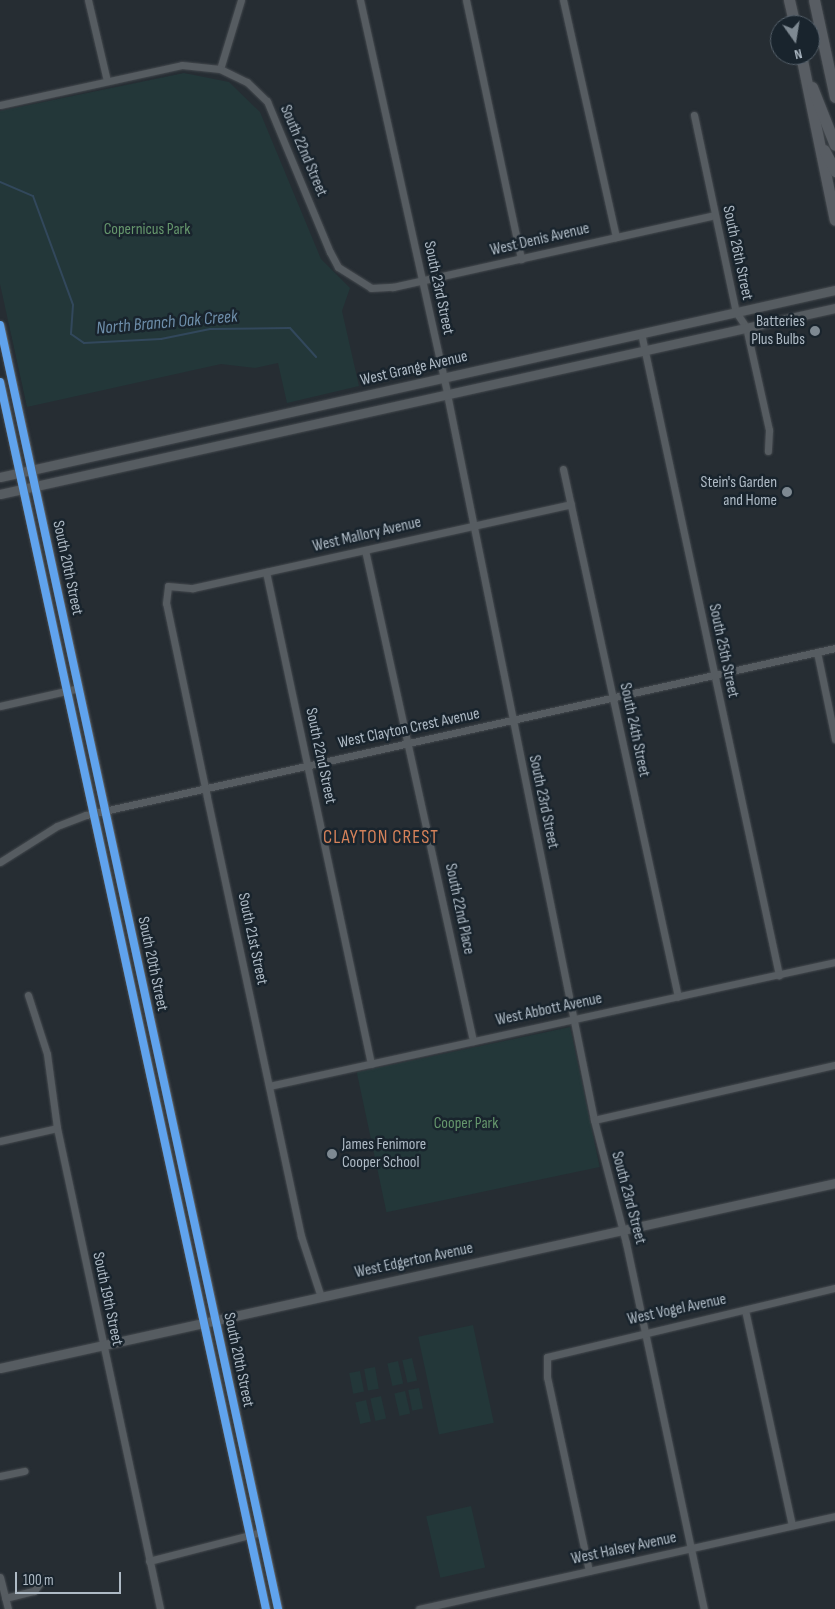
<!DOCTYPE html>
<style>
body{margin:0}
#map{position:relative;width:835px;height:1609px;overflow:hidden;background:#262d33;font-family:"Sofia Sans Condensed",sans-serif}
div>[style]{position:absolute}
.green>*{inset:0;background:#233739;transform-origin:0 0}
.stream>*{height:2px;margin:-1px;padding:0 1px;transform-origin:1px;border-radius:1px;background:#32485c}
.roads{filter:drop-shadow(0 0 1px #44494e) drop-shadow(0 0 1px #44494e)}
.minor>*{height:7px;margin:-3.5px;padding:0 3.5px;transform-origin:3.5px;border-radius:3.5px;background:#565c61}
.tertiary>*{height:9px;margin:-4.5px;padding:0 4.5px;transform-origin:4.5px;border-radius:4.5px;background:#565c61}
.primary>*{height:11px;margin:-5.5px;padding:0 5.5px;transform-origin:5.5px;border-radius:5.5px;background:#585d63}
.cycleway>*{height:8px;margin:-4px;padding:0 4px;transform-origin:4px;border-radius:4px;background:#60a3ed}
.dots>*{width:14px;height:14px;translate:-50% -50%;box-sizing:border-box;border:2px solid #19242d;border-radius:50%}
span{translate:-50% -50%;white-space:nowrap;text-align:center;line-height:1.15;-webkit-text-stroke:5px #19242d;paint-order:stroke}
.street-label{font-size:16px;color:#aebac5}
.park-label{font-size:16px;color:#65966c}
.poi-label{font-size:16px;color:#aebac5}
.right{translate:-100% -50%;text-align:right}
.left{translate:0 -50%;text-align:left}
.water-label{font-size:18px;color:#6e8eaa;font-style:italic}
.quarter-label{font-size:19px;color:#d5825a;letter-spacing:1px}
.north{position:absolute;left:770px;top:15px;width:50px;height:50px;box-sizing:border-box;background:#19242d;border:1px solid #55606a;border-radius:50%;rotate:167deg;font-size:14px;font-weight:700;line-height:20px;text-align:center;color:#aebac5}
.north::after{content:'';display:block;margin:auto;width:18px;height:22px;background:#7e8992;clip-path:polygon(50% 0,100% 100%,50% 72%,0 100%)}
.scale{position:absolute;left:15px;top:1572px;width:106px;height:22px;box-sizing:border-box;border:2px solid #aebac5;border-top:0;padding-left:6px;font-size:15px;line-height:18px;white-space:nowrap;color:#aebac5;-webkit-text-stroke:4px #19242d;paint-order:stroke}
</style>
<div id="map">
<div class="green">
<i style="clip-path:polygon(184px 73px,229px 82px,260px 112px,321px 259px,350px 288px,342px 311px,359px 386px,287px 403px,278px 363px,255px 368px,221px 364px,27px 407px,0 284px,0 111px)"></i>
<i style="left:570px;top:1027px;width:143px;height:218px;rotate:78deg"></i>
<i style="left:473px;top:1325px;width:100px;height:56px;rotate:78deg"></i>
<i style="left:412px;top:1358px;width:23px;height:10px;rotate:77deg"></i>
<i style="left:398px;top:1361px;width:23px;height:11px;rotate:77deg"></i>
<i style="left:375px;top:1367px;width:22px;height:11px;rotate:80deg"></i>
<i style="left:360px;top:1371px;width:21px;height:11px;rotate:79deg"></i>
<i style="left:419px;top:1388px;width:21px;height:11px;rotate:79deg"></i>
<i style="left:405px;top:1391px;width:23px;height:11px;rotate:77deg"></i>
<i style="left:381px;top:1396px;width:23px;height:11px;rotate:77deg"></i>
<i style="left:366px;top:1400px;width:22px;height:11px;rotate:77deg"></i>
<i style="left:471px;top:1506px;width:63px;height:46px;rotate:77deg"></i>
</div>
<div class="stream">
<i style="left:0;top:182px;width:36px;rotate:23deg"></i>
<i style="left:33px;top:196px;width:116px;rotate:69.8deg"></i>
<i style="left:73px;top:305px;width:29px;rotate:94deg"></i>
<i style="left:71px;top:334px;width:16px;rotate:35deg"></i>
<i style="left:84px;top:343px;width:77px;rotate:-3deg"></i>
<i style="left:161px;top:339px;width:50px;rotate:-11.5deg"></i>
<i style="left:210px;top:329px;width:80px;rotate:-0.7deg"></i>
<i style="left:290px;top:328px;width:39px;rotate:48deg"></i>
</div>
<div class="roads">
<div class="minor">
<i style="left:88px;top:0;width:83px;rotate:76.8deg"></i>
<i style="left:241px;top:0;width:72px;rotate:106.9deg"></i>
<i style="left:220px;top:69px;width:30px;rotate:26deg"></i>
<i style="left:247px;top:82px;width:28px;rotate:44deg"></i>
<i style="left:267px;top:101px;width:164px;rotate:67.4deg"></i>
<i style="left:330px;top:252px;width:17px;rotate:62deg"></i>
<i style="left:338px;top:267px;width:39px;rotate:32deg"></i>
<i style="left:371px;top:288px;width:22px;rotate:-3deg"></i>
<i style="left:393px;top:287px;width:329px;rotate:-12.6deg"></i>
<i style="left:360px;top:0;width:403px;rotate:77.5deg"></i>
<i style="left:447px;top:394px;width:741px;rotate:78.55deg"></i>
<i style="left:594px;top:1120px;width:127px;rotate:75.4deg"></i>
<i style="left:626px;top:1243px;width:374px;rotate:78deg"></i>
<i style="left:466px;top:0;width:265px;rotate:78deg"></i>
<i style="left:563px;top:0;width:243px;rotate:77.4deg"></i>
<i style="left:0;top:105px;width:186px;rotate:-12.4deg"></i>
<i style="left:182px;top:65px;width:38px;rotate:6deg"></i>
<i style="left:694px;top:115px;width:201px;rotate:78deg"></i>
<i style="left:736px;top:312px;width:18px;rotate:56deg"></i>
<i style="left:746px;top:327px;width:106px;rotate:77.4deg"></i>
<i style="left:769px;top:430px;width:21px;rotate:93deg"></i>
<i style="left:641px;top:333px;width:657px;rotate:77.87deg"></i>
<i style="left:563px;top:469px;width:540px;rotate:77.71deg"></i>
<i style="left:365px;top:550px;width:503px;rotate:77.59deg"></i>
<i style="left:266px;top:572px;width:503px;rotate:77.95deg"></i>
<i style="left:817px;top:652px;width:89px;rotate:78.3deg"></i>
<i style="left:0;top:706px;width:81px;rotate:-12.8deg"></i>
<i style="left:0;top:862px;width:67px;rotate:-32.3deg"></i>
<i style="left:57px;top:826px;width:31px;rotate:-21deg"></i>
<i style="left:86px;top:815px;width:767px;rotate:-12.57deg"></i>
<i style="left:28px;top:995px;width:62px;rotate:72.1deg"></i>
<i style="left:47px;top:1054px;width:75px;rotate:82.3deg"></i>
<i style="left:57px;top:1128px;width:492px;rotate:77.9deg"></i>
<i style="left:269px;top:1086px;width:579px;rotate:-12.36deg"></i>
<i style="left:594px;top:1120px;width:247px;rotate:-12.9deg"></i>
<i style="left:0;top:1141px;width:58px;rotate:-12.8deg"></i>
<i style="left:321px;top:1297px;width:64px;rotate:-108.2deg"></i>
<i style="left:301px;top:1236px;width:449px;rotate:-102.1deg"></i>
<i style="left:207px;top:797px;width:198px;rotate:-101.9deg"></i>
<i style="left:166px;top:603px;width:17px;rotate:-83deg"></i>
<i style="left:168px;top:586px;width:25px;rotate:5deg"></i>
<i style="left:193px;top:588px;width:387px;rotate:-12.5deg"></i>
<i style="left:745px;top:1310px;width:220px;rotate:77.7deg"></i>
<i style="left:0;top:1476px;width:25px;rotate:-12deg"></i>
<i style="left:149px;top:1561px;width:116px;rotate:-14.5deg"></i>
<i style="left:589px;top:1571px;width:198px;rotate:-102.2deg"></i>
<i style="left:547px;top:1377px;width:20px;rotate:-90deg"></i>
<i style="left:547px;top:1357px;width:296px;rotate:-13.5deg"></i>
<i style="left:0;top:1577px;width:33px;rotate:76deg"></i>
<i style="left:5px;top:1598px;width:30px;rotate:-14deg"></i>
<i style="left:34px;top:1591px;width:15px;rotate:-53deg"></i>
<i style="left:419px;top:1609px;width:426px;rotate:-12.6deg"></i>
</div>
<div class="tertiary">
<i style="left:0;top:325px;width:1314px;rotate:77.78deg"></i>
<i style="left:0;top:382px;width:1256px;rotate:77.77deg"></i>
<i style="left:0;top:477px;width:856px;rotate:-12.62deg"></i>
<i style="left:0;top:494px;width:855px;rotate:-12.56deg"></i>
<i style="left:0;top:1368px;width:855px;rotate:-12.49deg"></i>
</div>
<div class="primary">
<i style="left:789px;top:0;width:26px;rotate:77deg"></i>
<i style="left:814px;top:0;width:99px;rotate:77.8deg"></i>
<i style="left:801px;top:55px;width:168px;rotate:78.4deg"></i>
<i style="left:812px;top:87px;width:62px;rotate:68.4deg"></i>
<i style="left:824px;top:150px;width:24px;rotate:62deg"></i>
</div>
</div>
<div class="cycleway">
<i style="left:0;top:325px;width:1314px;rotate:77.78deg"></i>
<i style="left:0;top:382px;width:1256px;rotate:77.77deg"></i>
</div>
<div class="dots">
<i style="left:815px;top:331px;background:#7e8992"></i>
<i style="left:787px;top:492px;background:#7e8992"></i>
<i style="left:332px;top:1154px;background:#7e8992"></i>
</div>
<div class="street-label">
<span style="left:303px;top:151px;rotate:67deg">South 22nd Street</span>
<span style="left:540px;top:240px;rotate:-13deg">West Denis Avenue</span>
<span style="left:737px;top:253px;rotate:78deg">South 26th Street</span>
<span style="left:438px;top:288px;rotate:78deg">South 23rd Street</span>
<span style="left:414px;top:369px;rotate:-13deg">West Grange Avenue</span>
<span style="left:367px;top:535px;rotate:-13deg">West Mallory Avenue</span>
<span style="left:67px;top:568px;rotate:78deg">South 20th Street</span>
<span style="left:723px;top:651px;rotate:78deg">South 25th Street</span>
<span style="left:409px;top:729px;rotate:-12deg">West Clayton Crest Avenue</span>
<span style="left:634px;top:730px;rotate:78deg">South 24th Street</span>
<span style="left:320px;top:756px;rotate:78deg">South 22nd Street</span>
<span style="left:543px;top:802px;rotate:78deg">South 23rd Street</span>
<span style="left:459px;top:909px;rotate:78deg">South 22nd Place</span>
<span style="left:252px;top:939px;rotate:78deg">South 21st Street</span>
<span style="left:152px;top:964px;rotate:78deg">South 20th Street</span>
<span style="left:549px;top:1010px;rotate:-12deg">West Abbott Avenue</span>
<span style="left:628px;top:1198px;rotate:75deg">South 23rd Street</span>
<span style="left:414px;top:1261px;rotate:-12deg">West Edgerton Avenue</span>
<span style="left:107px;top:1299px;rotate:78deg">South 19th Street</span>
<span style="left:677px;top:1310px;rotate:-12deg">West Vogel Avenue</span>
<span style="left:238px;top:1360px;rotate:78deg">South 20th Street</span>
<span style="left:624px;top:1549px;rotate:-12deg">West Halsey Avenue</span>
</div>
<div class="park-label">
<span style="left:147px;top:230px">Copernicus Park</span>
<span style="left:466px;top:1124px">Cooper Park</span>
</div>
<div class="poi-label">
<span class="right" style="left:805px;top:331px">Batteries<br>Plus Bulbs</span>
<span class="right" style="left:777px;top:492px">Stein's Garden<br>and Home</span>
<span class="left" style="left:342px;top:1154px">James Fenimore<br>Cooper School</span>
</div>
<div class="water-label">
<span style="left:167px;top:323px;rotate:-5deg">North Branch Oak Creek</span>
</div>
<div class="quarter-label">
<span style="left:381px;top:838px">CLAYTON CREST</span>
</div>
<div class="north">N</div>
<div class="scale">100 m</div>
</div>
